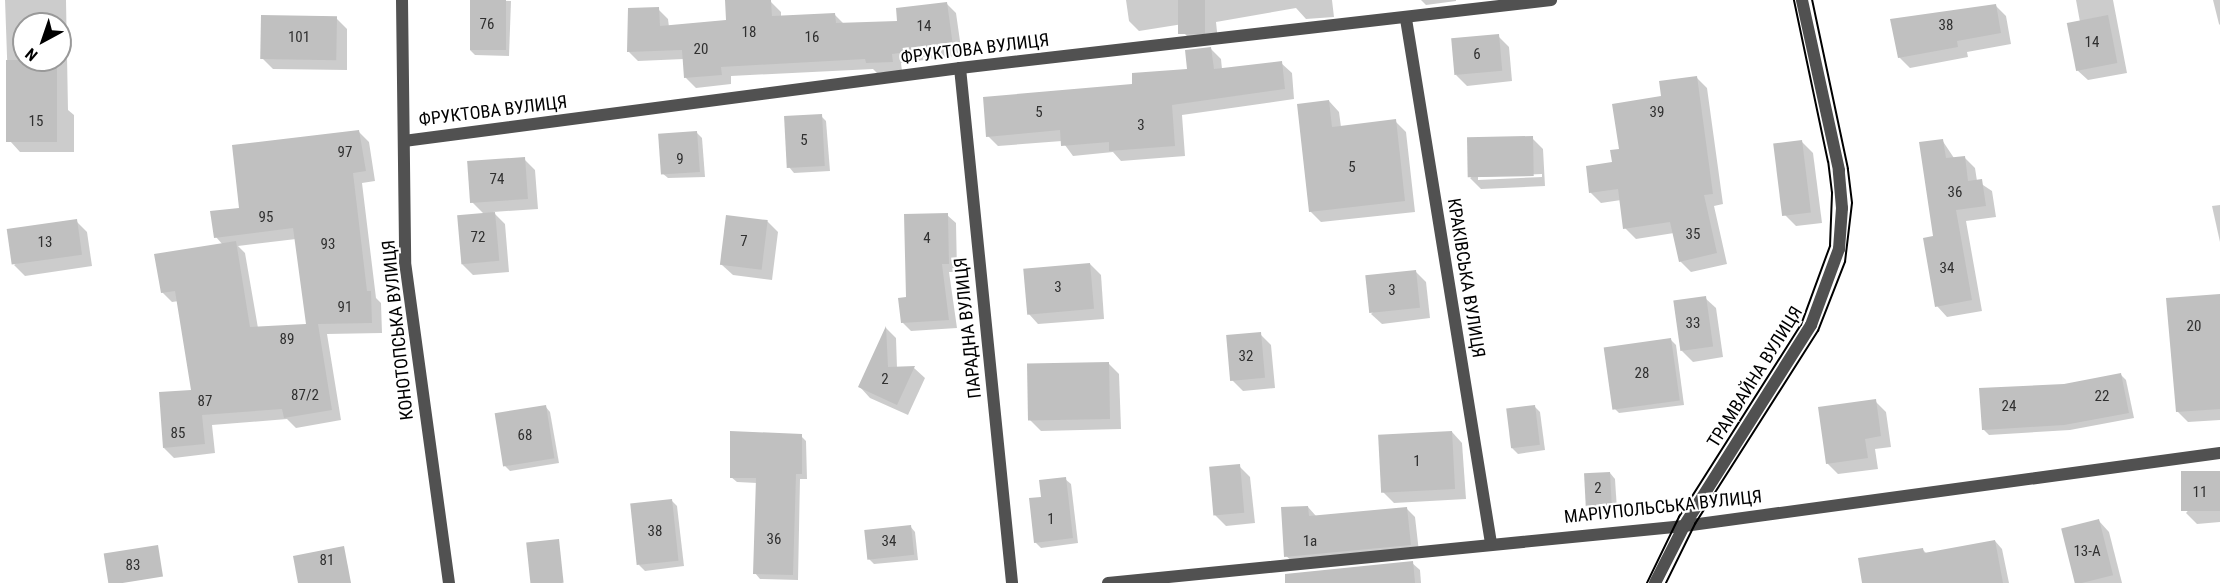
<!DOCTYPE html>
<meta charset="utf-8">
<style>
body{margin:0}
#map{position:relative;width:2220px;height:583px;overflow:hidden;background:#fff;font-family:"Roboto Condensed",sans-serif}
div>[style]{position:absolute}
.shadow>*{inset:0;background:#0003}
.building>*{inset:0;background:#c0c0c0;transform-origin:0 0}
.minor>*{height:12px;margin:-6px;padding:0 6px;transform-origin:6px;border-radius:6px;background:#515151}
.tertiary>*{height:12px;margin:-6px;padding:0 6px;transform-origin:6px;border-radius:6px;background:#515151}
.tram>*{height:1.5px;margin:-0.75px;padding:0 0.75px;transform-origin:0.75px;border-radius:0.75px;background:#000}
span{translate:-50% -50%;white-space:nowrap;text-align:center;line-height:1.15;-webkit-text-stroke:4.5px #fff;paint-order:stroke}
.number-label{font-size:15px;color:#303030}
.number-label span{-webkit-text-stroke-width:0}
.street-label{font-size:18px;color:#000}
.north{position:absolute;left:12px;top:12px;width:60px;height:60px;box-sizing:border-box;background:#fff;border:2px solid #999;border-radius:50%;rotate:220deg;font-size:16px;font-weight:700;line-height:24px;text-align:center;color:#000}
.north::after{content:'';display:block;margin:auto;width:21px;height:27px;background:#000;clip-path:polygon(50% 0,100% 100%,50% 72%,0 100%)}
</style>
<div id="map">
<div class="shadow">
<i style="clip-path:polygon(evenodd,5px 0,66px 0,68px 110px,74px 115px,74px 152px,20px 152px,10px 141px,5px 0,24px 24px,60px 24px,60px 60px,24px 60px,24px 24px)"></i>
<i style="clip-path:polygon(472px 0,511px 1px,509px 56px,475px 55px,470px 50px)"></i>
<i style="clip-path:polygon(727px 0,769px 0,781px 12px,781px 17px,834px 14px,845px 25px,899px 22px,946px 3px,956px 13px,962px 55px,901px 63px,902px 71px,877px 73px,873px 69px,731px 76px,731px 84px,696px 88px,686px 78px,684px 59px,638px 61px,629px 52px,658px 9px,668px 19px,669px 27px,727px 21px)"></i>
<i style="clip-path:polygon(1126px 0,1332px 0,1334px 17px,1306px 19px,1296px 8px,1216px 22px,1218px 41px,1194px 43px,1184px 33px,1183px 24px,1139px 31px,1129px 21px)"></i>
<i style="clip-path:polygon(1421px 0,1456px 0,1456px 1px,1426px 5px)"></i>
<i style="clip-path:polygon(2076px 0,2113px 0,2127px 73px,2088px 80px,2077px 70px,2080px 22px)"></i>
<i style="clip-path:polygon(2213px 0,2220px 0,2220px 25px,2219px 24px)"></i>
<i style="clip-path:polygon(1995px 5px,2006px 16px,2011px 44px,1967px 52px,1968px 57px,1910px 68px,1899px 57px)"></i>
<i style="clip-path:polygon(336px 18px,347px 29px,347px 70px,273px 69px,262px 58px)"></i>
<i style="clip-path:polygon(1498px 36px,1509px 47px,1512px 81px,1467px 86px,1456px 75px)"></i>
<i style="clip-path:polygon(1211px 49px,1221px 59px,1222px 69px,1281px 63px,1292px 73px,1294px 99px,1182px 115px,1185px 156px,1121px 161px,1113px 152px,1073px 156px,1062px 141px,998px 146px,988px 136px,1189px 70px)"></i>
<i style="clip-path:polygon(1696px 77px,1707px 88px,1723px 204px,1714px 206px,1727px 264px,1691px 272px,1680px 261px,1674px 233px,1636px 239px,1625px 228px,1621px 200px,1601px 203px,1590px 192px,1662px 98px)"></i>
<i style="clip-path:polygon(1329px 101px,1339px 112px,1341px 127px,1395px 121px,1406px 132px,1415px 212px,1321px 222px,1310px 211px)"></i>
<i style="clip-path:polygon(821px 116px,826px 121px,830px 171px,794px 173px,789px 167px)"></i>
<i style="clip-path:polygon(evenodd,359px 132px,369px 142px,375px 181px,362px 183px,376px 298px,381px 303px,382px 333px,327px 334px,341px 420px,296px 428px,287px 419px,212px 425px,215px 453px,174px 458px,164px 448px,192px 391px,179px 301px,172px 302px,162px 292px,223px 245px,216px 237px,241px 209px,359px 132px,296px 239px,308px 326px,258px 328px,245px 253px,238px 246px,296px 239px)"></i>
<i style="clip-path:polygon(697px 133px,702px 138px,705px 177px,668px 178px,662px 173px)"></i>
<i style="clip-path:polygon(evenodd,1532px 138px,1543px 149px,1545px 186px,1481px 189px,1470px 178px,1532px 138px,1542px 174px,1542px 177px,1478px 180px,1478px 177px,1542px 174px)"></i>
<i style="clip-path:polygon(1942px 140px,1954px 158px,1964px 157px,1975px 168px,1977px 181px,1992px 191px,1996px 217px,1966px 221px,1982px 311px,1947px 317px,1937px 306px,1935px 238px)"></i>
<i style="clip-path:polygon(1802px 142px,1813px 153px,1822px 223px,1796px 226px,1785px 215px)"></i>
<i style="clip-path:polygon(524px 159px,535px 170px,538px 209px,493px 212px,505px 224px,509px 272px,473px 275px,462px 264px,484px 214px,472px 202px)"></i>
<i style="clip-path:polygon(2220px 205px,2220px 242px,2212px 206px)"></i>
<i style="clip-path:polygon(947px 215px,956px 223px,957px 272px,949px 272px,957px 328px,911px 331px,903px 323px,907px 298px)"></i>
<i style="clip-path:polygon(76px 221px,87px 232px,92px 266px,25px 276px,14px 265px)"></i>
<i style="clip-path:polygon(767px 221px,778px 232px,772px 280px,733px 275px,722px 265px)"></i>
<i style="clip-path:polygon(1090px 264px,1101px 275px,1104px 319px,1038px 324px,1028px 313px)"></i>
<i style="clip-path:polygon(1415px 271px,1426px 282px,1430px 318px,1382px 324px,1371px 314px)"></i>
<i style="clip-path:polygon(2220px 295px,2220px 420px,2188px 422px,2177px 411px)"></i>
<i style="clip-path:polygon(1705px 298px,1716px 308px,1723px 357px,1693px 362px,1682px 351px)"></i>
<i style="clip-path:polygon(886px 328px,896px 338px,897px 368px,914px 368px,925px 378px,908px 415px,870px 398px,860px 387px)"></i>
<i style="clip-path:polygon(1260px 334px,1271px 345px,1275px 388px,1243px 391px,1232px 380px)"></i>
<i style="clip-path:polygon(1671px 340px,1676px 345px,1684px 405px,1619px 413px,1614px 408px)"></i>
<i style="clip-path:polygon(1108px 363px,1119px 374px,1121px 429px,1041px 431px,1030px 420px)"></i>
<i style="clip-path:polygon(2121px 375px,2126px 380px,2134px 418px,2070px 430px,1989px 435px,1983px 429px)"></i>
<i style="clip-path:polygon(1875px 401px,1886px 412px,1891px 447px,1875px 449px,1878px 469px,1838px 474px,1827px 463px)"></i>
<i style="clip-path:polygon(545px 406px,550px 412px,559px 463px,510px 471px,505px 466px)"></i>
<i style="clip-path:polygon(1534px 406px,1540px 412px,1545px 450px,1518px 454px,1512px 448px)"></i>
<i style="clip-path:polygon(1452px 432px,1462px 443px,1466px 499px,1394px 503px,1383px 492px)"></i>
<i style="clip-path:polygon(801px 436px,806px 441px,807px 479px,800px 479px,798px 580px,760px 579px,755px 573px,757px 483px,737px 482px,731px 477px)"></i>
<i style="clip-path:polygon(1239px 466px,1250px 477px,1255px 523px,1226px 526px,1215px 515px)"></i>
<i style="clip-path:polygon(1610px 473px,1615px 479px,1617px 510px,1593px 512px,1587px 507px)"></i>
<i style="clip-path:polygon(2220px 473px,2220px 522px,2197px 524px,2186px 513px)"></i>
<i style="clip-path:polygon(1065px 479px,1071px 484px,1078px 543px,1041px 548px,1035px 542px)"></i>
<i style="clip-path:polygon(671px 500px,677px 506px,684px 566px,645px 571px,639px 565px)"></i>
<i style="clip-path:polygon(1308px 507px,1316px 516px,1407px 509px,1415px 517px,1419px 552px,1294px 563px,1285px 555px)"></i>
<i style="clip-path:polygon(2099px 521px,2109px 532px,2122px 583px,2077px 583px,2063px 530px)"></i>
<i style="clip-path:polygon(910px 526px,915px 532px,918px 560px,874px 564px,869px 559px)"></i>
<i style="clip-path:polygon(1995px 541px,2002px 549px,2009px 583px,1863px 583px,1923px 550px,1927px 554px)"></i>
<i style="clip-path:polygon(1412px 563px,1420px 570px,1421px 583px,1340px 583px)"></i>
</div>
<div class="building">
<i style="left:470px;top:0;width:36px;height:50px"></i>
<i style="clip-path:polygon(725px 0,771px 0,772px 16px,835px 13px,836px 23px,897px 21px,896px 8px,947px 2px,953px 46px,892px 54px,893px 62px,866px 63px,865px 59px,721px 67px,722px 75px,684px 78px,682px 50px,627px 52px,628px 8px,659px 7px,660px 26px,726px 20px)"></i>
<i style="left:1178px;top:0;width:27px;height:34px"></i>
<i style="clip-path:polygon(1996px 4px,2001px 33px,1957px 41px,1958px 47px,1898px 58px,1890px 19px)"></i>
<i style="left:261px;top:15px;width:76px;height:44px;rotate:1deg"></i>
<i style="left:2108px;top:15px;width:49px;height:42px;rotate:79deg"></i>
<i style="left:1499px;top:34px;width:37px;height:48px;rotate:85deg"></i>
<i style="clip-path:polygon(1211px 47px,1214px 69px,1282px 61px,1285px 89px,1172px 105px,1175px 146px,1109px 151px,1109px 142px,1061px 146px,1060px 130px,986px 137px,983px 97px,1132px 84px,1132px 73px,1187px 69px,1185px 50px)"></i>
<i style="left:6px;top:60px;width:51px;height:82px"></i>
<i style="clip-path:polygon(1697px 76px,1713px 194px,1704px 195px,1717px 253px,1679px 262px,1670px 222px,1623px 229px,1618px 189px,1589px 193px,1586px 166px,1612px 162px,1610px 150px,1619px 149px,1612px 104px,1661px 96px,1659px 81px)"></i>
<i style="clip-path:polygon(1329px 100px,1332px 127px,1396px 119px,1405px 201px,1309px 212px,1297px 104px)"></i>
<i style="left:822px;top:114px;width:52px;height:38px;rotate:87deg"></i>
<i style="clip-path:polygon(359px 130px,366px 171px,353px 173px,367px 291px,371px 291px,372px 323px,318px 324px,332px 410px,284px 418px,282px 409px,202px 415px,205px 444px,163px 448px,159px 392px,191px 390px,175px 291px,161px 293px,154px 254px,236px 241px,250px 327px,306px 324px,293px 228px,214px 238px,210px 211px,239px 208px,232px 145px)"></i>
<i style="left:697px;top:131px;width:41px;height:39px;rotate:86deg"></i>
<i style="left:1533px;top:136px;width:40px;height:66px;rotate:89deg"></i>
<i style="clip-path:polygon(1943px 139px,1946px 158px,1965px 156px,1968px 181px,1982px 179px,1986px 206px,1956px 210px,1972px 300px,1935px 307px,1923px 238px,1933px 236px,1919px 142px)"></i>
<i style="left:1802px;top:140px;width:73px;height:29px;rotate:83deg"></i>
<i style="left:525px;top:157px;width:42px;height:58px;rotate:86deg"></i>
<i style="left:495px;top:212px;width:49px;height:38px;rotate:85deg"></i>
<i style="clip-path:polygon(948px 213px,949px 264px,942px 264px,949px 320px,901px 323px,898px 298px,906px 297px,904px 214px)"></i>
<i style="left:726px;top:215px;width:42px;height:50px;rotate:7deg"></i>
<i style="left:77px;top:219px;width:36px;height:71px;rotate:82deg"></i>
<i style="left:1090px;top:263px;width:46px;height:67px;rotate:85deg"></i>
<i style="left:1416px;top:270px;width:38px;height:51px;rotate:84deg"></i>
<i style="clip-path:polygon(2220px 294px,2220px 409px,2176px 412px,2166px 298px)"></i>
<i style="left:1706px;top:296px;width:51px;height:33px;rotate:82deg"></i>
<i style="clip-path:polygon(886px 326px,888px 367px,915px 366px,897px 405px,858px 387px)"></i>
<i style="left:1261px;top:332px;width:46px;height:35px;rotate:85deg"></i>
<i style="left:1671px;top:338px;width:63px;height:68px;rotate:82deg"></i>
<i style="left:1109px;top:362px;width:57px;height:82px;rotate:89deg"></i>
<i style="clip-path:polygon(2121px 373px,2129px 413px,2064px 425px,1982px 430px,1979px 388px,2064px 384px)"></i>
<i style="clip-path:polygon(1876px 399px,1881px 436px,1865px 439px,1868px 458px,1826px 464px,1818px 407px)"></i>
<i style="left:546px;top:405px;width:54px;height:52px;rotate:81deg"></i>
<i style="left:1535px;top:405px;width:40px;height:29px;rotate:83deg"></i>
<i style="clip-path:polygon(730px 431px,802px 434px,802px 474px,796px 474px,793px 575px,753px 574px,756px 478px,730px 478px)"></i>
<i style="left:1452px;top:431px;width:58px;height:74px;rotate:87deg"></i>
<i style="left:1240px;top:464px;width:49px;height:31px;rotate:85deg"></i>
<i style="left:2220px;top:471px;width:40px;height:39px;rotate:90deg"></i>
<i style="left:1610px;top:472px;width:33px;height:26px;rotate:87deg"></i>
<i style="clip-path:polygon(1066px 477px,1073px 538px,1034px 543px,1029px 498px,1041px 497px,1039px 480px)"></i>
<i style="left:672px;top:499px;width:62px;height:42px;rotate:84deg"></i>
<i style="clip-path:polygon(1308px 506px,1309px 516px,1407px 507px,1411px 545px,1284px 557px,1281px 507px)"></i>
<i style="left:2099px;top:519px;width:58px;height:39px;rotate:76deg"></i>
<i style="left:911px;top:525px;width:30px;height:47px;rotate:84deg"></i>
<i style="left:559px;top:539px;width:44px;height:33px;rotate:84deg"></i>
<i style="clip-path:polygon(1995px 540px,2003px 583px,1862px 583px,1858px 558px,1923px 548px,1924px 553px)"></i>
<i style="left:158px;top:545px;width:32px;height:55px;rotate:81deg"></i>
<i style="clip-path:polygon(344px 546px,351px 583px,298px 583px,293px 556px)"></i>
<i style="clip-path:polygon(1413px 561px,1415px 583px,1285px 583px,1285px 574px)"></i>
</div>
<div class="minor">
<i style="left:1406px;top:19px;width:531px;rotate:80.79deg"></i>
<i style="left:960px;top:68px;width:518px;rotate:84.23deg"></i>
<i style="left:404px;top:141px;width:561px;rotate:-7.48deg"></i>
<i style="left:960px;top:68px;width:595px;rotate:-6.56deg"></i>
<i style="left:1108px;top:583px;width:579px;rotate:-5.65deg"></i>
<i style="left:1684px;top:526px;width:541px;rotate:-7.76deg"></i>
<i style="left:1655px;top:583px;width:64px;rotate:-63deg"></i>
<i style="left:1684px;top:526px;width:238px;rotate:-57.7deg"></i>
<i style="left:1811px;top:325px;width:81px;rotate:-69.8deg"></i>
<i style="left:1839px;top:249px;width:41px;rotate:-85.8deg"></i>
<i style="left:1842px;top:208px;width:38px;rotate:-95deg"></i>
<i style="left:1839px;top:170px;width:174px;rotate:-102.3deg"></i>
</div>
<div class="tertiary">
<i style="left:402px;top:0;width:262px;rotate:89.3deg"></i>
<i style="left:405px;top:262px;width:324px;rotate:82.2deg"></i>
</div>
<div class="tram">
<i style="left:1647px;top:583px;width:73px;rotate:-64.1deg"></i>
<i style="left:1679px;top:517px;width:227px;rotate:-57.6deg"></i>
<i style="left:1801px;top:325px;width:84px;rotate:-69.8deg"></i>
<i style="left:1830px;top:246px;width:53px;rotate:-87.8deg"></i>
<i style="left:1832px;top:193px;width:31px;rotate:-97deg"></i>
<i style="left:1828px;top:162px;width:166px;rotate:-101.9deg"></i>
<i style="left:1666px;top:583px;width:66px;rotate:-63.8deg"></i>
<i style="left:1695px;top:524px;width:229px;rotate:-57.5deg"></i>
<i style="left:1818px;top:331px;width:74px;rotate:-68.6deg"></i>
<i style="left:1845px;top:262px;width:59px;rotate:-83.2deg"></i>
<i style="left:1852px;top:203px;width:34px;rotate:-97deg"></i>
<i style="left:1848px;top:169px;width:173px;rotate:-102deg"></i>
</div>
<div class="number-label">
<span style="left:487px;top:25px">76</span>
<span style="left:1946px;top:26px">38</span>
<span style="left:924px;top:27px">14</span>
<span style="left:749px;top:33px">18</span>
<span style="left:299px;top:38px">101</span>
<span style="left:812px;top:38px">16</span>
<span style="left:2092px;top:43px">14</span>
<span style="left:701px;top:50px">20</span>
<span style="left:1477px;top:55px">6</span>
<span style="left:1039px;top:113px">5</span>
<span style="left:1657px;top:113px">39</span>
<span style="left:36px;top:122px">15</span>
<span style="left:1141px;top:126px">3</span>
<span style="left:804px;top:141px">5</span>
<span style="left:345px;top:153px">97</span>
<span style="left:680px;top:160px">9</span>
<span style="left:1352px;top:168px">5</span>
<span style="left:497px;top:180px">74</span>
<span style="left:1955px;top:193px">36</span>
<span style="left:266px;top:218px">95</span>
<span style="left:1693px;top:235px">35</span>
<span style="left:478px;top:238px">72</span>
<span style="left:927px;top:239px">4</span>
<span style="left:744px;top:242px">7</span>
<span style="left:45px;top:243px">13</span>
<span style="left:328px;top:245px">93</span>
<span style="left:1947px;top:269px">34</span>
<span style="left:1058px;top:288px">3</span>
<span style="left:1392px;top:291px">3</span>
<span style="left:345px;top:308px">91</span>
<span style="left:1693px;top:324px">33</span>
<span style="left:2194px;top:327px">20</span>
<span style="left:287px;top:340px">89</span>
<span style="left:1246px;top:357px">32</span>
<span style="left:1642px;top:374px">28</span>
<span style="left:885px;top:380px">2</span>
<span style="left:305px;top:396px">87/2</span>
<span style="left:2102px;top:397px">22</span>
<span style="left:205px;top:402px">87</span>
<span style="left:2009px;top:407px">24</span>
<span style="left:178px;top:434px">85</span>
<span style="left:525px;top:436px">68</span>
<span style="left:1417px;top:462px">1</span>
<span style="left:1598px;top:489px">2</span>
<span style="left:2200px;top:493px">11</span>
<span style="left:1051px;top:520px">1</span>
<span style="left:655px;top:532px">38</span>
<span style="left:774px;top:540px">36</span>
<span style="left:889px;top:542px">34</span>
<span style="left:1310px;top:542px">1а</span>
<span style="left:2087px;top:552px">13-А</span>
<span style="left:327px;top:561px">81</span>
<span style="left:133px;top:566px">83</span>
</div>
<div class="street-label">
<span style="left:975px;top:49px;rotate:-7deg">ФРУКТОВА ВУЛИЦЯ</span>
<span style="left:493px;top:111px;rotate:-7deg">ФРУКТОВА ВУЛИЦЯ</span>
<span style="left:1466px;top:278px;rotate:81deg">КРАКІВСЬКА ВУЛИЦЯ</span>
<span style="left:968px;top:328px;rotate:-96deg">ПАРАДНА ВУЛИЦЯ</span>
<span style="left:398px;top:330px;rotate:-96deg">КОНОТОПСЬКА ВУЛИЦЯ</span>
<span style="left:1755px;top:377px;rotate:-58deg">ТРАМВАЙНА ВУЛИЦЯ</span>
<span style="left:1663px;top:507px;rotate:-6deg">МАРІУПОЛЬСЬКА ВУЛИЦЯ</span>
</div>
<div class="north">N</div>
</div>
